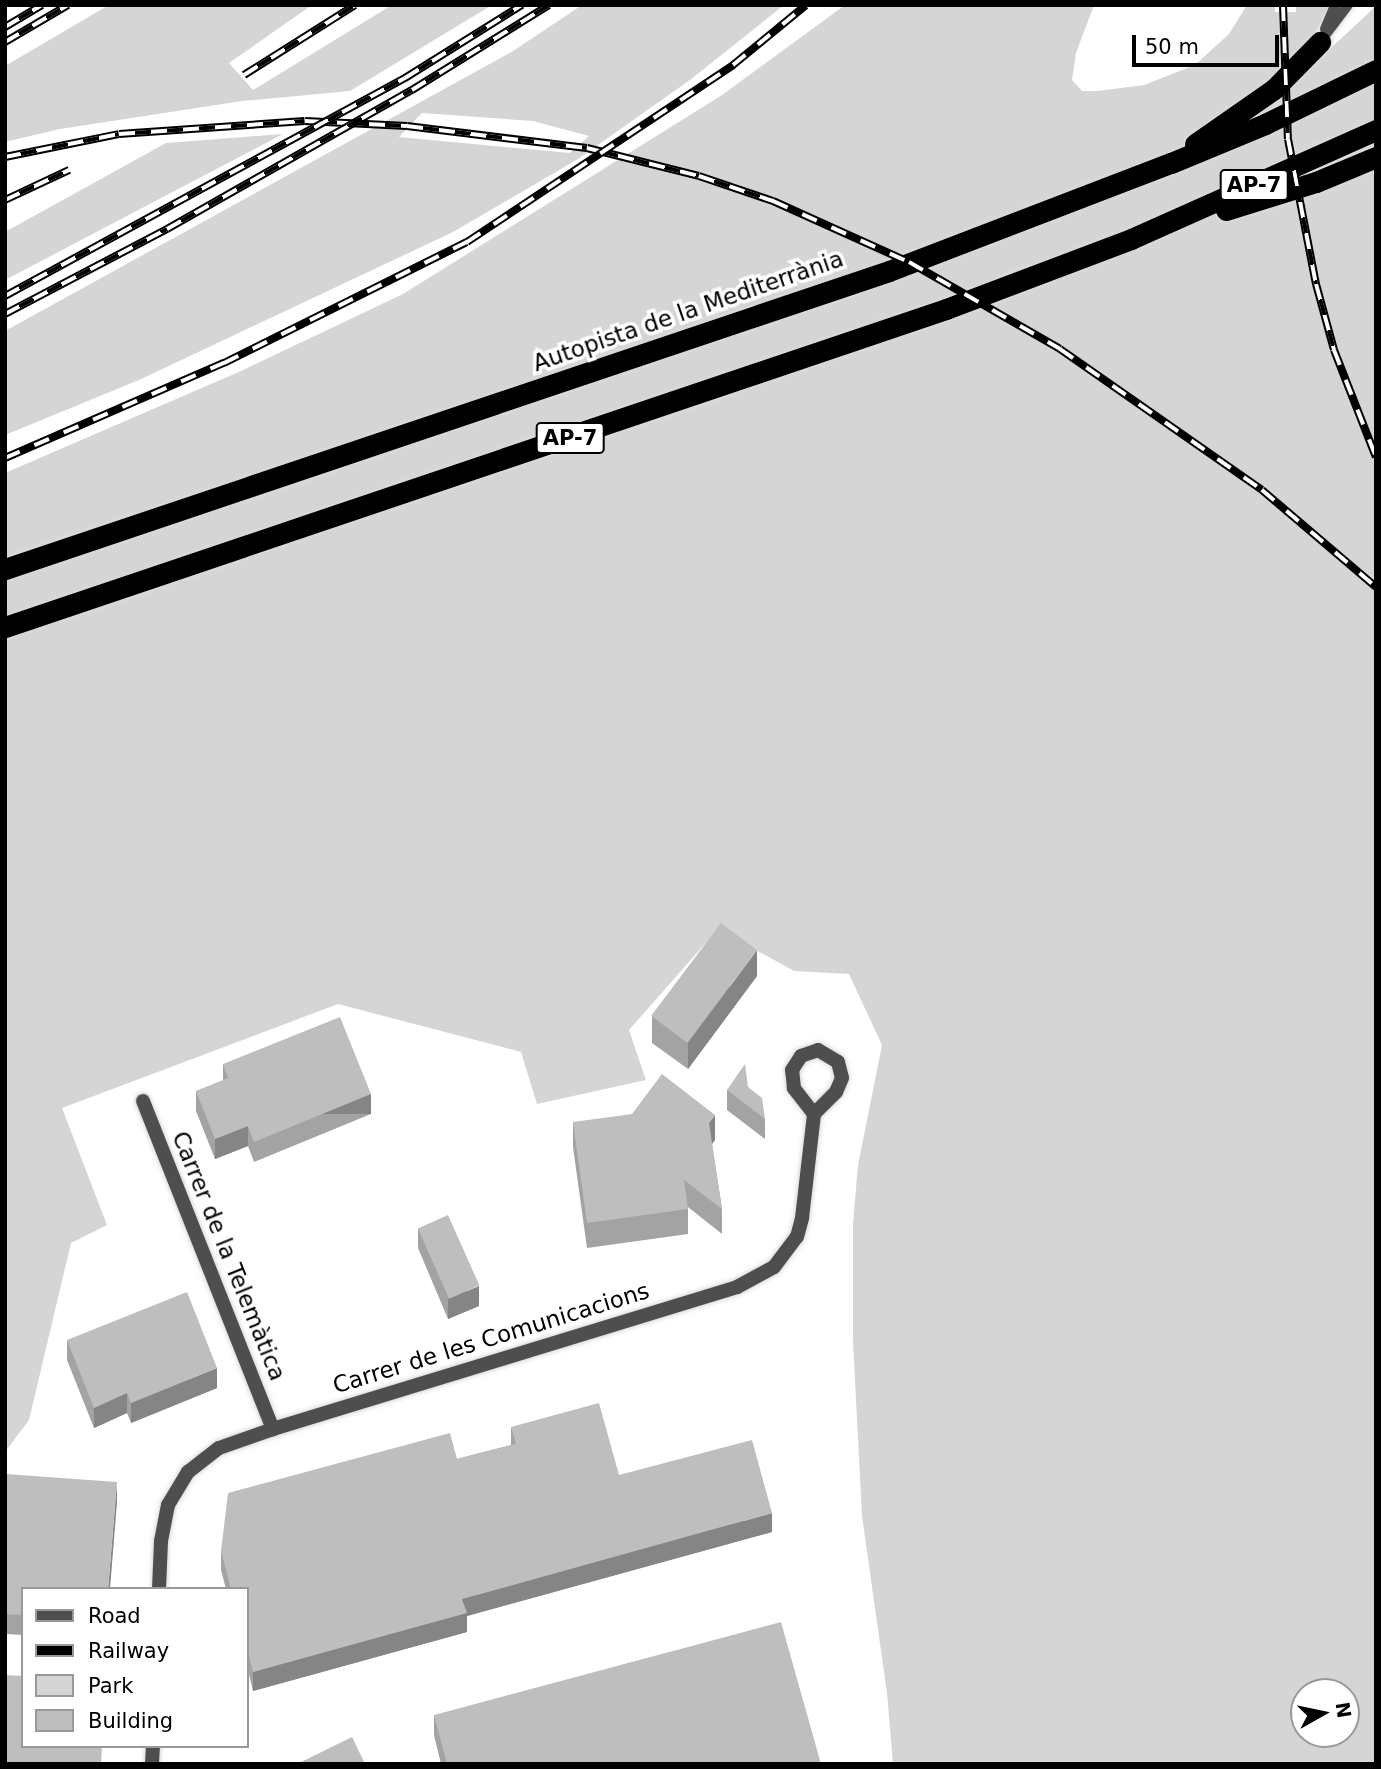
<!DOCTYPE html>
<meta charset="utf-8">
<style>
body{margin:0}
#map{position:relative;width:1381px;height:1769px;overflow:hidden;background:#fff;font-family:"DejaVu Sans",sans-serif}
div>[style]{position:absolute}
.green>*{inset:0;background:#d5d5d5}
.roads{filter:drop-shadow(0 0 2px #dbdbdb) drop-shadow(0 0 2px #dbdbdb)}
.lane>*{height:10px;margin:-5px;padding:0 5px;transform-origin:5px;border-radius:5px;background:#4e4e4e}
.street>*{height:14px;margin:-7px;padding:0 7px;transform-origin:7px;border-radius:7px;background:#4e4e4e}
.highway>*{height:21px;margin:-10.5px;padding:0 10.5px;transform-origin:10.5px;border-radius:10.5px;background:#000}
.rail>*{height:8px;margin-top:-4px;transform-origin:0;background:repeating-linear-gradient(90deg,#fff 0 16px,#000 0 32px);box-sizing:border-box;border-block:2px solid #000}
.wall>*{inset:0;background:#a3a3a3}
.shaded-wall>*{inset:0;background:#858585;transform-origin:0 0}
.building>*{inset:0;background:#bebebe;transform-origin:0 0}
span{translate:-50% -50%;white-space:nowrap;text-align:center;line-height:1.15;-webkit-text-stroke:7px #fff;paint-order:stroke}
.shield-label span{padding:2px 5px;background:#fff;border:2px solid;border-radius:5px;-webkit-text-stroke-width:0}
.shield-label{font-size:21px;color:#000;font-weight:700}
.street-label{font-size:23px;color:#000}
.frame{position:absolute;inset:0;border:7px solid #000;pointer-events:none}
.legend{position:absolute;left:21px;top:1587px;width:228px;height:161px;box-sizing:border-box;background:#fff;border:2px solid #999;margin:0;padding:9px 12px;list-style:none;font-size:21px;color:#000}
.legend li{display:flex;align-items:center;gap:14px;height:35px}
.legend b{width:35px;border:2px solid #999}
.north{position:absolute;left:1290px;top:1678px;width:70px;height:70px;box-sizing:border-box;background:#fff;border:2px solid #999;border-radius:50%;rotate:81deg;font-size:19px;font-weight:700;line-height:28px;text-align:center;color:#000}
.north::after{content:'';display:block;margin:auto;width:24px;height:32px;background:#000;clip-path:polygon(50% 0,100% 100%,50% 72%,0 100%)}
.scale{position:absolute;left:1132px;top:35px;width:147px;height:32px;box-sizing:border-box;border:4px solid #000;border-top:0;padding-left:9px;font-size:21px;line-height:24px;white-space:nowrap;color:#000;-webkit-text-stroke:5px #fff;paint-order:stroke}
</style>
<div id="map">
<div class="green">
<i style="clip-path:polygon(109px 5px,312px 5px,229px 63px,253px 90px,392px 5px,492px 5px,350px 91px,242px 101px,60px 129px,5px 142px,5px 66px)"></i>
<i style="clip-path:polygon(evenodd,582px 5px,784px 5px,690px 80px,578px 159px,453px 232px,139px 380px,5px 435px,5px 331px,513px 51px,582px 5px,422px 113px,533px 121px,589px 136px,570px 153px,399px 137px,422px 113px)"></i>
<i style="clip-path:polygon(evenodd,845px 5px,1094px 5px,1076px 53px,1072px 80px,1082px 91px,1098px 91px,1144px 85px,1195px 65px,1229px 34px,1247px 5px,1275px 5px,1275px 12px,1296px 12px,1296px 5px,1330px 5px,1307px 49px,1318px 60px,1376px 6px,1376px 1764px,893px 1764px,887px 1693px,862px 1516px,853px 1341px,853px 1223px,858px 1165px,882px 1045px,849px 974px,794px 971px,718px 929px,629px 1030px,646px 1080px,537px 1104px,521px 1052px,338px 1004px,62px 1108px,107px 1225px,71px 1243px,29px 1420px,5px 1452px,5px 473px,241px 371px,403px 294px,722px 95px,845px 5px,1304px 1692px,1346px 1692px,1346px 1734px,1304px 1734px,1304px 1692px)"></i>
<i style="clip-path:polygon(283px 134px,5px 280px,5px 232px,166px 143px)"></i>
</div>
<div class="roads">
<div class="lane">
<i style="left:1325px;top:29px;width:26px;rotate:-67deg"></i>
<i style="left:1320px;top:42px;width:46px;rotate:-52.9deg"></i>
</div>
<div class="street">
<i style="left:818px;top:1050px;width:23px;rotate:31deg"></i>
<i style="left:838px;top:1062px;width:16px;rotate:76deg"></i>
<i style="left:842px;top:1078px;width:15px;rotate:113deg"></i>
<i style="left:836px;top:1092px;width:31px;rotate:135deg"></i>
<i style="left:814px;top:1114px;width:33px;rotate:-128deg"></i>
<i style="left:794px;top:1088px;width:18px;rotate:-96deg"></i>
<i style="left:792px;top:1070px;width:17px;rotate:-57deg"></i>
<i style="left:801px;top:1056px;width:18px;rotate:-19deg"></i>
<i style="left:143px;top:1101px;width:353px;rotate:68.4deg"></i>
<i style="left:159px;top:1589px;width:48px;rotate:-87.6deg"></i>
<i style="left:161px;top:1541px;width:37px;rotate:-79deg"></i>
<i style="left:168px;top:1505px;width:39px;rotate:-59deg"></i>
<i style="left:188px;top:1472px;width:39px;rotate:-38deg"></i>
<i style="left:219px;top:1448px;width:57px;rotate:-19.4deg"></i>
<i style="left:273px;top:1429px;width:485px;rotate:-17deg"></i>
<i style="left:737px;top:1287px;width:42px;rotate:-28.4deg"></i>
<i style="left:774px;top:1267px;width:38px;rotate:-53deg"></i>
<i style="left:797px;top:1237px;width:20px;rotate:-75deg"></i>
<i style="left:802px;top:1218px;width:105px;rotate:-83.4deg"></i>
<i style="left:152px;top:1764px;width:18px;rotate:-87deg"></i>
</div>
<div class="highway">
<i style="left:1195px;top:144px;width:96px;rotate:-34.8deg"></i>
<i style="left:1274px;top:89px;width:66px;rotate:-45.6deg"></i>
<i style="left:1226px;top:210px;width:94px;rotate:-17.3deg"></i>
<i style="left:1316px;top:182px;width:65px;rotate:-22.6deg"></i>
<i style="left:5px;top:569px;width:933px;rotate:-18.63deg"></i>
<i style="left:889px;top:271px;width:302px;rotate:-21deg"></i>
<i style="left:1171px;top:163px;width:102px;rotate:-22.5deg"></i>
<i style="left:1265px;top:124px;width:123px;rotate:-25.9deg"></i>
<i style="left:5px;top:627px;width:993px;rotate:-18.67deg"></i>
<i style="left:946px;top:309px;width:198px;rotate:-20.7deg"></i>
<i style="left:1131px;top:239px;width:268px;rotate:-24deg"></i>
</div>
</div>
<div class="rail">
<i style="left:1283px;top:5px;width:134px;rotate:87.9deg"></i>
<i style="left:1288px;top:139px;width:148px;rotate:79.1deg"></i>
<i style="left:1316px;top:284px;width:68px;rotate:74.7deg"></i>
<i style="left:1334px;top:350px;width:115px;rotate:68.6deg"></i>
<i style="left:5px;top:27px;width:43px;rotate:-30.7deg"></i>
<i style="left:5px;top:42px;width:73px;rotate:-30.4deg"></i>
<i style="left:244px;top:75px;width:131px;rotate:-32.2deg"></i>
<i style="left:5px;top:157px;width:116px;rotate:-11.4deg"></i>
<i style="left:119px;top:134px;width:186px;rotate:-4deg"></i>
<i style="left:305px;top:121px;width:102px;rotate:2.8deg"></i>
<i style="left:407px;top:126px;width:181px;rotate:7deg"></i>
<i style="left:587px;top:148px;width:115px;rotate:14deg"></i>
<i style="left:699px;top:176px;width:78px;rotate:18.7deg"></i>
<i style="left:773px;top:201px;width:149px;rotate:24.2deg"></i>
<i style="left:909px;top:262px;width:174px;rotate:29.9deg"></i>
<i style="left:1060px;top:349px;width:246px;rotate:34.9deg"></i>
<i style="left:1262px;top:490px;width:150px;rotate:40.4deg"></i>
<i style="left:5px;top:200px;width:71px;rotate:-25.1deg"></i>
<i style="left:5px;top:296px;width:456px;rotate:-28.6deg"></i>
<i style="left:405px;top:78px;width:138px;rotate:-32deg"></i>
<i style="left:5px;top:314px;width:183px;rotate:-27.7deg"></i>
<i style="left:167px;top:229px;width:282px;rotate:-29.6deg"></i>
<i style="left:412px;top:90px;width:161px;rotate:-31.8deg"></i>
<i style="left:5px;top:458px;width:239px;rotate:-23.5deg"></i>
<i style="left:224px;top:363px;width:271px;rotate:-26.5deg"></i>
<i style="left:467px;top:242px;width:320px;rotate:-33.6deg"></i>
<i style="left:733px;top:65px;width:94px;rotate:-39.4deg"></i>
</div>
<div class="wall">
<i style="clip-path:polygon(757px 976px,688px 1069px,652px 1043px,652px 1016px)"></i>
<i style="clip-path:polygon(223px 1064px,371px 1114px,254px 1162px,248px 1146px,215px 1159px,196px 1111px,196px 1091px,223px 1081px)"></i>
<i style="clip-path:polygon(748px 1087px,765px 1119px,765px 1139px,727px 1110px,727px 1090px)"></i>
<i style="clip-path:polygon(573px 1122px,715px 1140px,712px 1144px,722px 1209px,722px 1234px,688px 1207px,688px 1234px,587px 1248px,573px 1147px)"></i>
<i style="clip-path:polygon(418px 1228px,479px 1306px,448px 1319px,418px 1248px)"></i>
<i style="clip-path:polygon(67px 1340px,217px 1388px,131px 1423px,127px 1413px,94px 1428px,67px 1360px)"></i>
<i style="clip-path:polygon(511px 1427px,619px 1475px,772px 1532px,467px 1616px,467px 1632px,253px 1691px,247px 1666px,247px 1589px,226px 1589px,221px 1570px,221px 1551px,457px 1459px,511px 1445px)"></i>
<i style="clip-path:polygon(5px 1502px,117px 1502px,23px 1589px,23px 1635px,5px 1634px)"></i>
<i style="clip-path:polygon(434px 1715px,821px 1764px,441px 1764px,434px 1735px)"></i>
</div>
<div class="shaded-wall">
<i style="clip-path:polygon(757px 950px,757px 976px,688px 1069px,688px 1043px)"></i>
<i style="left:371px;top:1094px;width:20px;height:126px;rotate:90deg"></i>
<i style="clip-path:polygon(715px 1115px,715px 1140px,709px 1148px,709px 1123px)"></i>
<i style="clip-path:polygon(248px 1126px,248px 1146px,215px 1159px,215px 1139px)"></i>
<i style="clip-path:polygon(479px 1286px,479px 1306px,448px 1319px,448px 1299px)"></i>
<i style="clip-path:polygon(217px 1368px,217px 1388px,131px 1423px,131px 1403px)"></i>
<i style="clip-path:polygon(127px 1393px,127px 1413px,94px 1428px,94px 1408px)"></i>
<i style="clip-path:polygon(117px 1482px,117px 1502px,110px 1589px,108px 1589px)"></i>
<i style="clip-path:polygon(772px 1513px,772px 1532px,467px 1616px,467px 1632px,253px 1691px,253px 1672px,462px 1599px)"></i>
</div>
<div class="building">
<i style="left:721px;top:923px;width:45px;height:116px;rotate:37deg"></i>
<i style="clip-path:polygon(340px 1017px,371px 1094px,254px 1142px,248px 1126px,215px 1139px,196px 1091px,228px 1078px,223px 1064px)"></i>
<i style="clip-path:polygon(745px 1064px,748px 1087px,762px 1098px,765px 1119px,727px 1090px)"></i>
<i style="clip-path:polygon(662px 1074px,715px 1115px,709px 1123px,722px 1209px,684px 1180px,688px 1209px,587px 1223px,573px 1122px,632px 1114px)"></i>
<i style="left:448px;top:1215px;width:77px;height:33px;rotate:66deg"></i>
<i style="clip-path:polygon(187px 1292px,217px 1368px,131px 1403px,127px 1393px,94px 1408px,67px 1340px)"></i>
<i style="clip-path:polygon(599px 1403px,619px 1475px,752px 1440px,772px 1513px,462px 1599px,467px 1613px,253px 1672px,247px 1647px,247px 1589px,231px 1589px,221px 1551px,228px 1493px,450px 1433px,457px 1459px,516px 1444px,511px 1427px)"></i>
<i style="clip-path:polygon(6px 1474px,117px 1482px,108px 1589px,23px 1589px,23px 1615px,5px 1614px,5px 1502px)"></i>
<i style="clip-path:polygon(781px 1622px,821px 1764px,447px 1764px,434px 1715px)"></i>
<i style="clip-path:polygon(5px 1675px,23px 1676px,23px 1746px,102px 1746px,101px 1764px,5px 1764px)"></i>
<i style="clip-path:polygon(352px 1737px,365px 1764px,297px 1764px)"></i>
</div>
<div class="shield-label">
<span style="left:1254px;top:185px">AP-7</span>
<span style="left:570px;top:438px">AP-7</span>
</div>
<div class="street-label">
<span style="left:688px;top:311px;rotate:-19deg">Autopista de la Mediterrània</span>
<span style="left:229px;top:1256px;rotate:68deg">Carrer de la Telemàtica</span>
<span style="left:491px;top:1338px;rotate:-17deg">Carrer de les Comunicacions</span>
</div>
<div class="frame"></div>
<ul class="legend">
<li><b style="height:9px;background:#4e4e4e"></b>Road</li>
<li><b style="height:9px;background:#000"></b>Railway</li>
<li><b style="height:19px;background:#d5d5d5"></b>Park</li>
<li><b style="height:19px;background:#bebebe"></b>Building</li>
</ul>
<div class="north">N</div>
<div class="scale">50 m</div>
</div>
